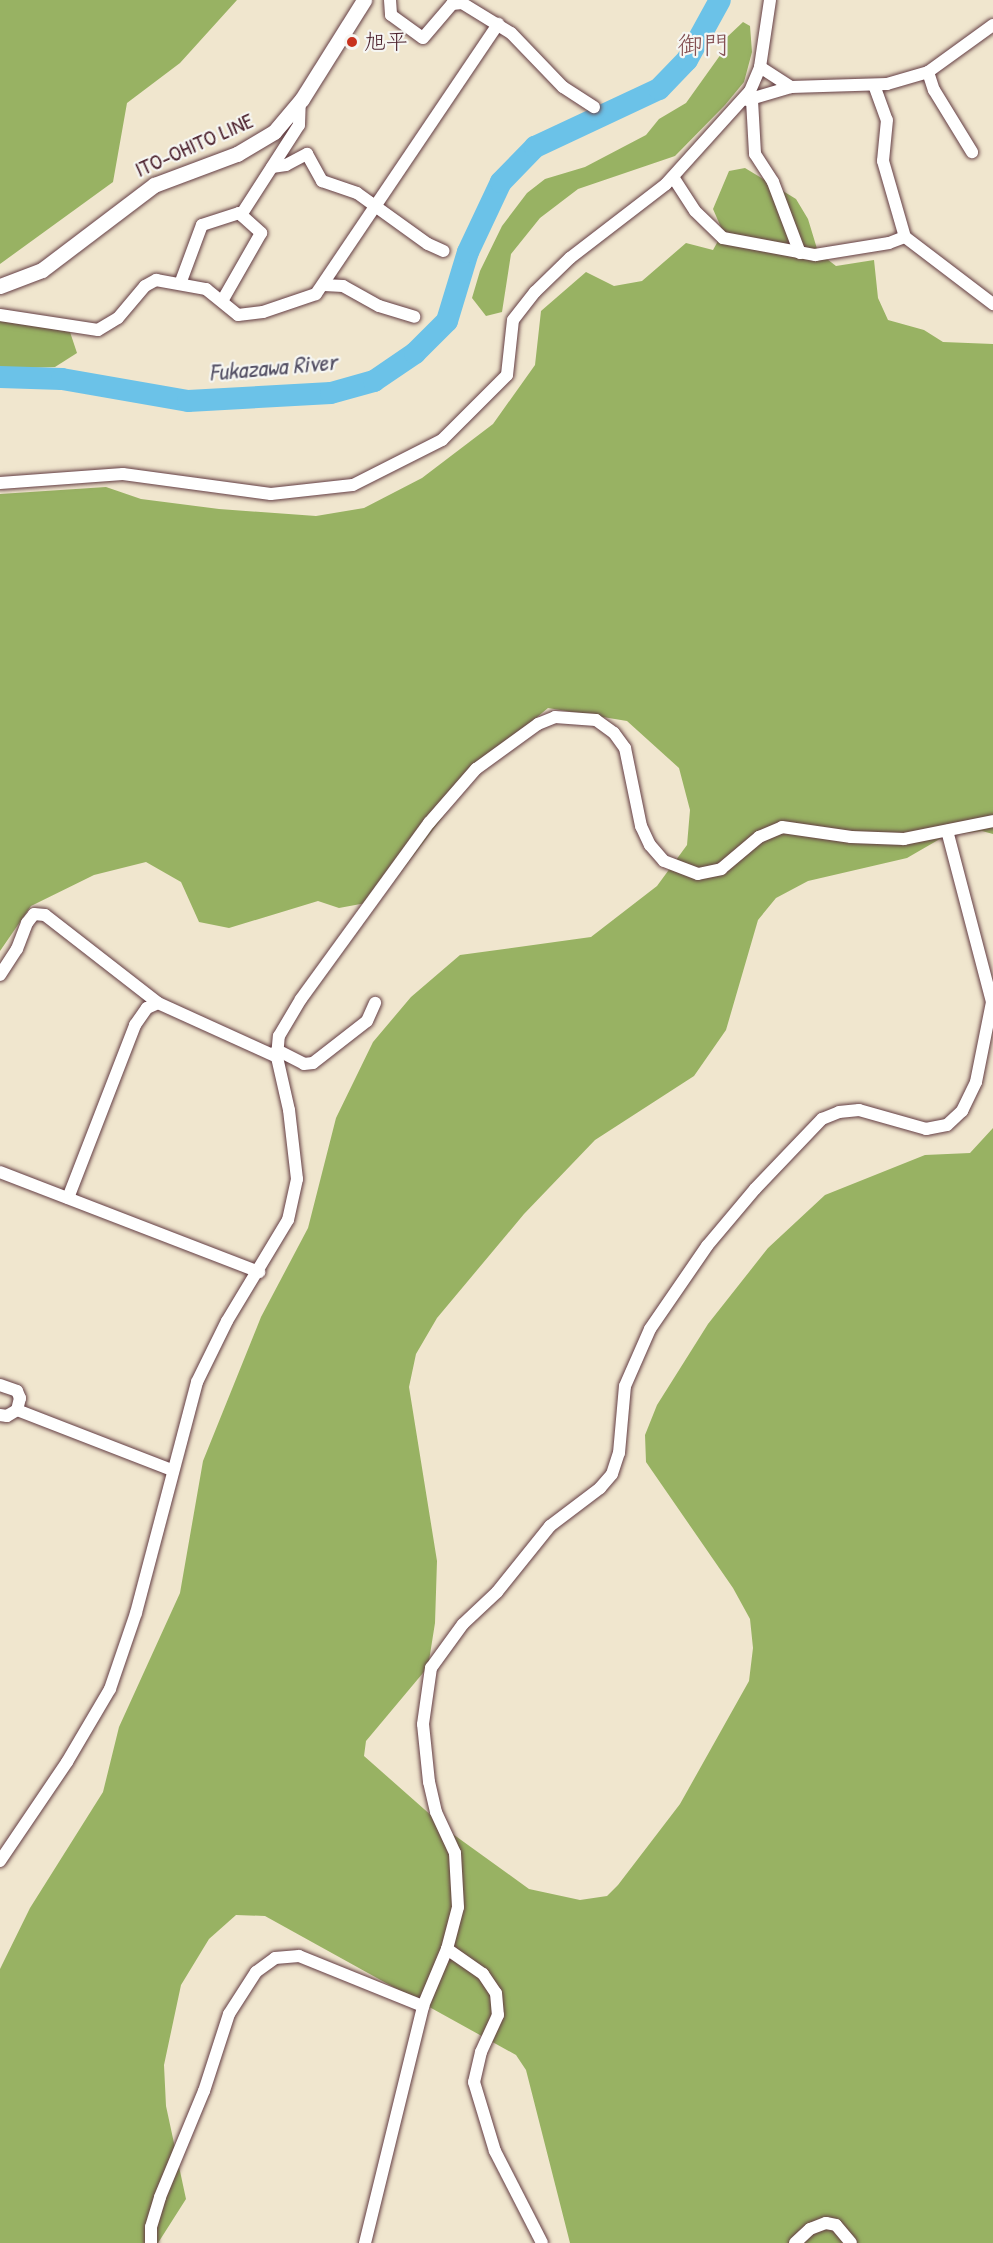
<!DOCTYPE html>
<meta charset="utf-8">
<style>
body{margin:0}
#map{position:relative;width:993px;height:2243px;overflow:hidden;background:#f0e6ce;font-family:"Patrick Hand","Klee One",sans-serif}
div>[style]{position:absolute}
.forest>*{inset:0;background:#98b263}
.river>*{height:22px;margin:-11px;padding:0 11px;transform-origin:11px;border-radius:11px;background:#6bc2e8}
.roads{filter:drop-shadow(0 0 2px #633d43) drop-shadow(0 0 2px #633d43)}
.minor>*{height:12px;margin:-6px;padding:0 6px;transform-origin:6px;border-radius:6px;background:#fff}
.major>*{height:15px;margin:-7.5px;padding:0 7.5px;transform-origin:7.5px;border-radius:7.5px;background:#fff}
.dots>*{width:16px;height:16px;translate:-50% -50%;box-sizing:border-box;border:3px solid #f6f6f2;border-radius:50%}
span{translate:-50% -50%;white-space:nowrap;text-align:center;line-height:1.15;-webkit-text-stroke:4.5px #f6f6f2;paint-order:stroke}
.poi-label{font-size:22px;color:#4a1f2b}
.left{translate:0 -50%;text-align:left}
.street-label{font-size:22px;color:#4a1f2b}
.water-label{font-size:24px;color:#545064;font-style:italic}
.quarter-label{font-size:26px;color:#845053}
</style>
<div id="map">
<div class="forest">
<i style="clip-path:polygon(0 0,237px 0,180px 63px,127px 103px,113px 182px,0 264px)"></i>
<i style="clip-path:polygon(743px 22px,750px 26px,752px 52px,744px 82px,725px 105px,675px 156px,578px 189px,540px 218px,511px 254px,502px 312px,486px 316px,472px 298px,480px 271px,502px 226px,527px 193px,545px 179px,585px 167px,646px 135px,659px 119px,686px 103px,721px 54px,725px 39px)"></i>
<i style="clip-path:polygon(745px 168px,796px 199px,808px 219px,818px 252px,836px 266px,874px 260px,878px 298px,888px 320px,924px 330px,943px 342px,993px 344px,993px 834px,982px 831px,945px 836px,907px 858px,808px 881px,776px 898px,758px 920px,726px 1030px,694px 1076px,595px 1140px,524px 1214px,437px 1318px,416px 1354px,409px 1387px,437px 1561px,435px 1623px,428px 1667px,366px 1741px,364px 1756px,450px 1832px,529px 1889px,580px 1900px,607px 1896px,618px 1885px,680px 1804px,749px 1681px,753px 1648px,750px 1619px,733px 1588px,646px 1462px,645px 1435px,657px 1405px,708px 1324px,768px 1248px,825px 1195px,925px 1155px,970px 1153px,993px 1128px,993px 2243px,570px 2243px,526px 2070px,516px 2055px,265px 1916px,236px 1915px,209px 1939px,181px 1985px,164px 2065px,166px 2106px,186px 2199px,158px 2243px,0 2243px,0 1969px,30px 1908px,103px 1792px,119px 1727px,180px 1593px,203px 1461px,261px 1317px,308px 1228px,336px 1118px,373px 1042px,411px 997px,460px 955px,591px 937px,657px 886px,687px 845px,690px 810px,679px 768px,627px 721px,548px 708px,486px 760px,392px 884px,366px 903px,339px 908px,318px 901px,229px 928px,199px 922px,181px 882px,146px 862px,94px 875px,31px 906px,0 951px,0 494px,106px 487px,141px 499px,219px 509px,316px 516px,364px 508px,422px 478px,493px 424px,535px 365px,541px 311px,586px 272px,614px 286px,642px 281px,686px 243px,713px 250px,723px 232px,713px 209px,729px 171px)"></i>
<i style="clip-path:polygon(0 319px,70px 332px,77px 353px,55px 367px,0 369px)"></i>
</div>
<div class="river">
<i style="left:0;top:377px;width:62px;rotate:1.8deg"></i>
<i style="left:62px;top:379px;width:128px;rotate:9.9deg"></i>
<i style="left:188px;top:401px;width:143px;rotate:-3.2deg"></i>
<i style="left:331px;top:393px;width:45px;rotate:-15.6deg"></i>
<i style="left:374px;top:381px;width:50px;rotate:-34.3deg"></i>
<i style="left:415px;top:353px;width:45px;rotate:-45deg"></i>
<i style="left:447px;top:321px;width:72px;rotate:-73.1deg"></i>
<i style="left:468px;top:252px;width:77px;rotate:-64.8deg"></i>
<i style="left:501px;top:182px;width:49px;rotate:-45.8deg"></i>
<i style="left:535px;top:147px;width:137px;rotate:-25.1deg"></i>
<i style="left:659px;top:89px;width:40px;rotate:-46deg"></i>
<i style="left:687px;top:60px;width:68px;rotate:-61.2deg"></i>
</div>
<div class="roads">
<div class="minor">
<i style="left:390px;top:0;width:15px;rotate:86deg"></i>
<i style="left:391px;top:15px;width:39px;rotate:36deg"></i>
<i style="left:423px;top:38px;width:45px;rotate:-49.5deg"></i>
<i style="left:452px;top:4px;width:10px;rotate:-6deg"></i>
<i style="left:462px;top:3px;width:57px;rotate:31.5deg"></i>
<i style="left:511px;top:33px;width:75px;rotate:46.1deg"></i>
<i style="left:563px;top:87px;width:37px;rotate:33deg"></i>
<i style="left:760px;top:67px;width:37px;rotate:33deg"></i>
<i style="left:791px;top:87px;width:96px;rotate:-1.8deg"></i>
<i style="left:887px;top:84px;width:43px;rotate:-16.3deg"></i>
<i style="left:928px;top:72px;width:80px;rotate:-35.9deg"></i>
<i style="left:928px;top:72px;width:19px;rotate:72deg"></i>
<i style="left:934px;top:90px;width:73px;rotate:58.5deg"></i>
<i style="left:874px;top:85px;width:37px;rotate:70deg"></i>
<i style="left:887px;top:120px;width:41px;rotate:95.6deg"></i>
<i style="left:883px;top:161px;width:79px;rotate:73.9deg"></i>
<i style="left:905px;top:237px;width:111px;rotate:37.3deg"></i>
<i style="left:747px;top:100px;width:46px;rotate:-16.5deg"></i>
<i style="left:752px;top:100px;width:54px;rotate:86.8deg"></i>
<i style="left:755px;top:154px;width:33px;rotate:57deg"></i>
<i style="left:773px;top:182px;width:76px;rotate:69.2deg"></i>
<i style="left:272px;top:167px;width:14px;rotate:-8deg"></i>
<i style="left:286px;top:165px;width:24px;rotate:-28deg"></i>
<i style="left:307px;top:154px;width:31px;rotate:61deg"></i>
<i style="left:322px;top:181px;width:37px;rotate:19deg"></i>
<i style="left:357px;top:193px;width:87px;rotate:35.7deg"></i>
<i style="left:428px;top:244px;width:17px;rotate:24deg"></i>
<i style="left:673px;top:177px;width:40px;rotate:57.1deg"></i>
<i style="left:695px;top:211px;width:39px;rotate:44deg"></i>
<i style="left:723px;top:238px;width:94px;rotate:10.5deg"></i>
<i style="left:815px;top:255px;width:75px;rotate:-9.2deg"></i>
<i style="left:889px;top:243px;width:17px;rotate:-21deg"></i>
<i style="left:241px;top:215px;width:107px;rotate:-57.2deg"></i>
<i style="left:299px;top:125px;width:23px;rotate:-88deg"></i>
<i style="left:180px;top:284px;width:63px;rotate:-69.6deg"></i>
<i style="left:202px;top:225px;width:39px;rotate:-18deg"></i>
<i style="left:239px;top:213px;width:30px;rotate:42deg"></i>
<i style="left:261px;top:233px;width:78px;rotate:119.8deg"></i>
<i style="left:324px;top:285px;width:19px;rotate:3deg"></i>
<i style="left:343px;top:286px;width:41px;rotate:29.1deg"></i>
<i style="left:379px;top:306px;width:37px;rotate:17deg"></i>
<i style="left:0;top:315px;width:99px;rotate:8.7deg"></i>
<i style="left:98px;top:330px;width:23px;rotate:-31deg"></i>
<i style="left:118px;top:318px;width:42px;rotate:-49.8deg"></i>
<i style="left:145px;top:286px;width:13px;rotate:-29deg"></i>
<i style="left:156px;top:280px;width:51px;rotate:10.2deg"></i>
<i style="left:206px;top:289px;width:41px;rotate:39.1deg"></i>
<i style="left:238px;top:315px;width:25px;rotate:-7deg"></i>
<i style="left:263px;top:312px;width:56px;rotate:-18.8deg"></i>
<i style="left:316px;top:294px;width:326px;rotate:-56deg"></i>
<i style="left:0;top:483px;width:123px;rotate:-4.2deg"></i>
<i style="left:123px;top:474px;width:149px;rotate:7.7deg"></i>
<i style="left:271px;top:494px;width:82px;rotate:-6.3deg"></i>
<i style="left:353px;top:485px;width:100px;rotate:-26.8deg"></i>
<i style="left:442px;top:440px;width:92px;rotate:-45deg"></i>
<i style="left:507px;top:375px;width:55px;rotate:-83.8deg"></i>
<i style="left:513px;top:320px;width:36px;rotate:-52deg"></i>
<i style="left:535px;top:292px;width:49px;rotate:-44.2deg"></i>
<i style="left:570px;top:258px;width:121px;rotate:-37.6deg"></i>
<i style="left:666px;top:184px;width:125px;rotate:-47.9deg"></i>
<i style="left:750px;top:91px;width:26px;rotate:-67deg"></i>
<i style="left:760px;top:67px;width:68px;rotate:-81.5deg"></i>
<i style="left:0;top:975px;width:31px;rotate:-57deg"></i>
<i style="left:17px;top:949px;width:28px;rotate:-69deg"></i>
<i style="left:27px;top:923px;width:11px;rotate:-52deg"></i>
<i style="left:34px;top:914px;width:11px;rotate:5deg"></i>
<i style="left:45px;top:915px;width:143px;rotate:37.9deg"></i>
<i style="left:277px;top:1050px;width:30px;rotate:27deg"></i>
<i style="left:304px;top:1064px;width:9px;rotate:-6deg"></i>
<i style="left:313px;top:1063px;width:68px;rotate:-37.9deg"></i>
<i style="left:367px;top:1021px;width:20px;rotate:-66deg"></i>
<i style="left:0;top:1172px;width:278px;rotate:21.1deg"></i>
<i style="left:68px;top:1198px;width:186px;rotate:-68.8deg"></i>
<i style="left:135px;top:1025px;width:21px;rotate:-55deg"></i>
<i style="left:147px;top:1008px;width:12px;rotate:-24deg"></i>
<i style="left:158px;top:1003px;width:131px;rotate:24.4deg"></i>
<i style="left:0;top:1385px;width:18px;rotate:19deg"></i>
<i style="left:17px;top:1391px;width:8px;rotate:67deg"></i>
<i style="left:20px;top:1398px;width:12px;rotate:104deg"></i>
<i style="left:0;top:1415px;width:7px;rotate:8deg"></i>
<i style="left:7px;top:1416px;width:12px;rotate:-31deg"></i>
<i style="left:17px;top:1410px;width:166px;rotate:21.2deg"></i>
<i style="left:0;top:1861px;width:120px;rotate:-55.9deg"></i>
<i style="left:67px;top:1762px;width:85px;rotate:-59.5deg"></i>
<i style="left:110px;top:1689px;width:80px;rotate:-71.1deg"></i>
<i style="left:136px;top:1613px;width:239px;rotate:-75.2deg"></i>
<i style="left:197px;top:1382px;width:68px;rotate:-63.8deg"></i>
<i style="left:227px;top:1321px;width:118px;rotate:-58.9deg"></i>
<i style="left:288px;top:1220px;width:42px;rotate:-77.6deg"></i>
<i style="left:297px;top:1179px;width:69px;rotate:-96.6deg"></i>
<i style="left:289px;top:1110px;width:54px;rotate:-102.8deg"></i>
<i style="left:277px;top:1057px;width:21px;rotate:-85deg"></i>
<i style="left:279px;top:1036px;width:43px;rotate:-59.3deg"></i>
<i style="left:301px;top:999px;width:218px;rotate:-54deg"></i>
<i style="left:429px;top:823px;width:72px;rotate:-49deg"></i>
<i style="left:476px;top:769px;width:77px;rotate:-36deg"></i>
<i style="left:538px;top:724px;width:18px;rotate:-22deg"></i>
<i style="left:555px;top:717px;width:41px;rotate:4.2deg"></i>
<i style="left:596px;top:720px;width:22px;rotate:36deg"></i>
<i style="left:614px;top:733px;width:19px;rotate:54deg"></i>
<i style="left:625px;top:748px;width:80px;rotate:78.4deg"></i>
<i style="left:641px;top:826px;width:21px;rotate:65deg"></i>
<i style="left:650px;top:845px;width:21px;rotate:49deg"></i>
<i style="left:664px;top:861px;width:36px;rotate:21deg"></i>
<i style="left:698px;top:874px;width:24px;rotate:-12deg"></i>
<i style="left:721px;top:869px;width:50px;rotate:-40.1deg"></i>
<i style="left:759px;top:837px;width:25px;rotate:-23deg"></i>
<i style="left:782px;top:827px;width:70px;rotate:8.2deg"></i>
<i style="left:851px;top:837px;width:53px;rotate:2.2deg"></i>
<i style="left:904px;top:839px;width:91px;rotate:-11.4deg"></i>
<i style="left:447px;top:1949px;width:44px;rotate:34.8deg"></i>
<i style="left:483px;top:1974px;width:23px;rotate:56deg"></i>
<i style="left:496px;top:1993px;width:22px;rotate:85deg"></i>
<i style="left:498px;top:2015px;width:41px;rotate:114.7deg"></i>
<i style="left:481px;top:2052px;width:31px;rotate:103deg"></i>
<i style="left:474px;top:2082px;width:72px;rotate:73.1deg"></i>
<i style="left:495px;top:2151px;width:103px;rotate:62.9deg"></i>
<i style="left:151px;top:2243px;width:16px;rotate:-90deg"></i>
<i style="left:151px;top:2227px;width:31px;rotate:-73deg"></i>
<i style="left:160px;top:2197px;width:115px;rotate:-67.5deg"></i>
<i style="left:204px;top:2091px;width:81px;rotate:-72deg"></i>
<i style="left:229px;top:2014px;width:50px;rotate:-57.3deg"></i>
<i style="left:256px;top:1972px;width:24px;rotate:-36deg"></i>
<i style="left:275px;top:1958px;width:24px;rotate:-5deg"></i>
<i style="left:299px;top:1956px;width:134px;rotate:22deg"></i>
<i style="left:365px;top:2243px;width:244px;rotate:-76.2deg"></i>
<i style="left:423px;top:2006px;width:62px;rotate:-67.2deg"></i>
<i style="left:447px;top:1949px;width:43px;rotate:-75.3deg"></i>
<i style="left:458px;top:1907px;width:54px;rotate:-93.2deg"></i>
<i style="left:455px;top:1853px;width:45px;rotate:-114.9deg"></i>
<i style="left:436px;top:1812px;width:31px;rotate:-103deg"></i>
<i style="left:429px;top:1782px;width:58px;rotate:-95.9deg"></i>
<i style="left:423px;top:1724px;width:57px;rotate:-81.9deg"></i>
<i style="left:431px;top:1668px;width:54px;rotate:-54deg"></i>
<i style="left:463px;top:1624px;width:47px;rotate:-43.3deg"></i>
<i style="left:497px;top:1592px;width:85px;rotate:-51.2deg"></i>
<i style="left:550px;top:1526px;width:63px;rotate:-37.2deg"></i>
<i style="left:600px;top:1488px;width:18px;rotate:-49deg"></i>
<i style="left:612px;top:1474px;width:22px;rotate:-72deg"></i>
<i style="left:619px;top:1453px;width:67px;rotate:-84.9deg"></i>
<i style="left:625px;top:1386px;width:62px;rotate:-66.3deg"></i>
<i style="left:650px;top:1329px;width:101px;rotate:-55.5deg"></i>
<i style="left:707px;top:1246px;width:75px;rotate:-49.9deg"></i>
<i style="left:755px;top:1189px;width:97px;rotate:-46.3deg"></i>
<i style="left:822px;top:1119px;width:18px;rotate:-22deg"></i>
<i style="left:839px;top:1112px;width:20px;rotate:-6deg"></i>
<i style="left:859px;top:1110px;width:70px;rotate:15.8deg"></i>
<i style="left:926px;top:1129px;width:21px;rotate:-11deg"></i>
<i style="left:947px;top:1125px;width:21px;rotate:-43deg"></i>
<i style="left:962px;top:1111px;width:32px;rotate:-64deg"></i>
<i style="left:976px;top:1082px;width:82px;rotate:-78.7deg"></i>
<i style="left:992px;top:1002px;width:177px;rotate:-104.7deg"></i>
<i style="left:795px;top:2243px;width:21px;rotate:-43deg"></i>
<i style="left:810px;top:2229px;width:17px;rotate:-21deg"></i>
<i style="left:826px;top:2223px;width:10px;rotate:11deg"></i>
<i style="left:836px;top:2225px;width:23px;rotate:50deg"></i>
</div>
<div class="major">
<i style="left:0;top:286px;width:45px;rotate:-20.9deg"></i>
<i style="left:42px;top:270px;width:141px;rotate:-37.2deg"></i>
<i style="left:154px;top:185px;width:89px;rotate:-20.5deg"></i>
<i style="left:237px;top:154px;width:43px;rotate:-30.7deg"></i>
<i style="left:274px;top:132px;width:43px;rotate:-49.7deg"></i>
<i style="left:302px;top:99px;width:117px;rotate:-57.9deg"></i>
</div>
</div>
<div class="dots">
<i style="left:352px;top:42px;background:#c8321e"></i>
</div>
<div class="poi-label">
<span class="left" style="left:364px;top:42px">旭平</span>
</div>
<div class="street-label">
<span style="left:194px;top:145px;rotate:-24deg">ITO-OHITO LINE</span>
</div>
<div class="water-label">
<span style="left:273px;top:367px;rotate:-5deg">Fukazawa River</span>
</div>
<div class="quarter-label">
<span style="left:703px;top:45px">御門</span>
</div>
</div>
